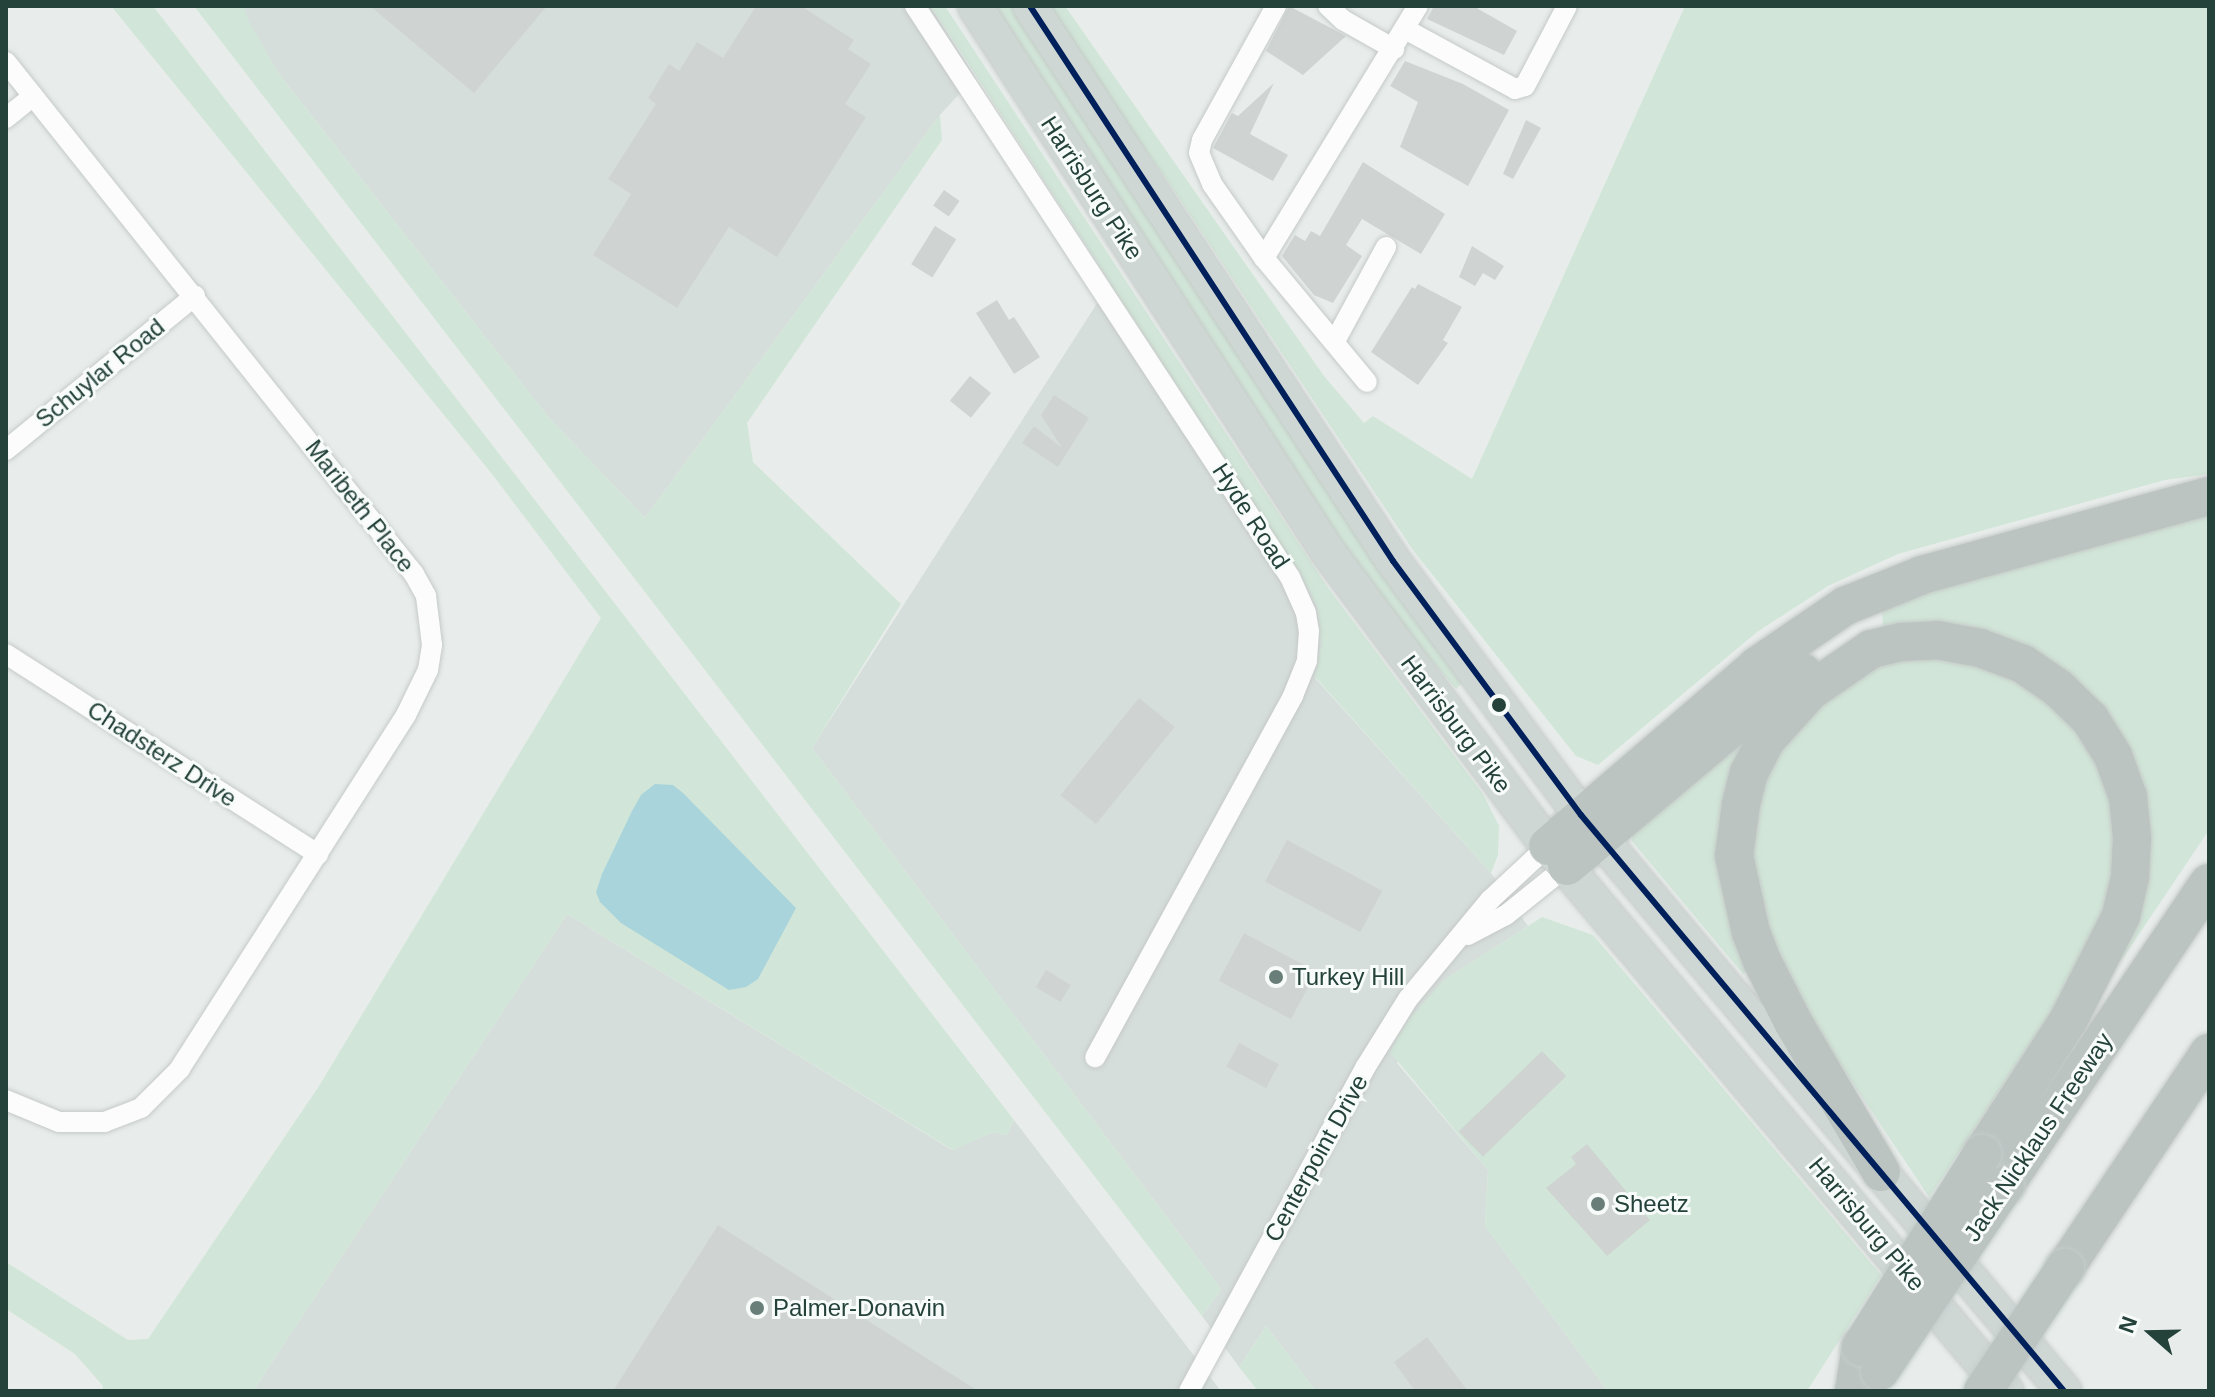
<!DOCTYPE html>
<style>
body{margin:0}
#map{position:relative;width:2215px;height:1397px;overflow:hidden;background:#e8edeb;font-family:Arial,sans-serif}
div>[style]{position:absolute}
.built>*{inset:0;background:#d6dedb}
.green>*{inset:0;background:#d1e6d8}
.water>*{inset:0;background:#a9d4db}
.building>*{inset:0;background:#cfd4d2;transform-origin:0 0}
.roads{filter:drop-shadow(0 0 2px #c5cac8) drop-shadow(0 0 2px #c5cac8)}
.street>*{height:20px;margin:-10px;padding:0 10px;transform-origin:10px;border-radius:10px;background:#fcfcfc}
.primary>*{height:34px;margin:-17px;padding:0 17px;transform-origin:17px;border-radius:17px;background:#cfd7d5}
.highway>*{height:38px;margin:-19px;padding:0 19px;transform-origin:19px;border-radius:19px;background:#bcc4c2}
.bridges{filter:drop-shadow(0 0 2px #c3ccc9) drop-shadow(0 0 2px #c3ccc9)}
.highway-bridge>*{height:38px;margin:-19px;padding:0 19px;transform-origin:19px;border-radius:19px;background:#bcc4c2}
.bus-1>*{height:6px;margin:-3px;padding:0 3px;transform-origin:3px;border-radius:3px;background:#00205b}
.dots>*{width:22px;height:22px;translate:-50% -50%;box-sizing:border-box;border:4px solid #f7fbf9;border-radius:50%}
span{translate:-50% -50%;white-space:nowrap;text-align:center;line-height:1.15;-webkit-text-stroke:6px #f7fbf9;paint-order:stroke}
.street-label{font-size:24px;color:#24423a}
.poi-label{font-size:24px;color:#24423a}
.left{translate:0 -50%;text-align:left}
.frame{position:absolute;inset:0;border:8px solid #24423a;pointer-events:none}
.north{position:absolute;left:2111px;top:1293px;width:80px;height:80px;-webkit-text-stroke:6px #f7fbf9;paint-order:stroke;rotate:290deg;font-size:22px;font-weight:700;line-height:32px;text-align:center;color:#24423a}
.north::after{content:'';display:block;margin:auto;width:28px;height:36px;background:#24423a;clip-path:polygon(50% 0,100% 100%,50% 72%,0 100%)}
</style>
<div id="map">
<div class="built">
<i style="clip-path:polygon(243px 6px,931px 6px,975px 77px,940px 115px,645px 518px,549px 418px,279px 74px,248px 22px)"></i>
<i style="clip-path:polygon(1110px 283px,1307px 585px,1318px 608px,1321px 646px,1315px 678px,1491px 873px,1528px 926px,1443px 981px,1397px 1063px,1488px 1170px,1485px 1226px,1608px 1391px,1316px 1391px,1266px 1326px,1239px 1367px,1202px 1316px,1221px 1289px,812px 748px)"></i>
<i style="clip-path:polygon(567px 914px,952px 1150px,993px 1132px,1007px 1135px,1014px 1120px,1221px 1391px,253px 1391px)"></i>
</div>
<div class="green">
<i style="clip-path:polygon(111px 6px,153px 6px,1014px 1120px,1007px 1135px,993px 1132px,953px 1150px,567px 914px,253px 1391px,102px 1391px,103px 1386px,75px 1354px,6px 1309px,6px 1262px,128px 1340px,148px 1339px,319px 1086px,601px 618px,492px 474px)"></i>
<i style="clip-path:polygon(194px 6px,243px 6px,249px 22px,279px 74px,549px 418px,645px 518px,940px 115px,942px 140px,747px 423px,753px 462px,901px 604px,812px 748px,1221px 1289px,1202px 1316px)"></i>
<i style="clip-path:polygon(931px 6px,945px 6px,1328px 588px,1483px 794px,1499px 826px,1498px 855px,1491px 873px,1315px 677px,1321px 646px,1318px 608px,1306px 585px)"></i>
<i style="clip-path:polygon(988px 6px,1015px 6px,1464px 681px,1456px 689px,1363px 582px)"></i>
<i style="clip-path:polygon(1044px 6px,1065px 6px,1324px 376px,1364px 423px,1373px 416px,1472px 479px,1685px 6px,2209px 6px,2209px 474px,2165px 480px,1898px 554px,1828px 586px,1757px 632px,1598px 765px,1576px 756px,1413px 550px,1175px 192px)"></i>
<i style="clip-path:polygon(2209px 512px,2209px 830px,2121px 961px,2113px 957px,2130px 775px,1994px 634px,1958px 625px,1926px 623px,1883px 629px,1882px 610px,1944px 586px)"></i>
<i style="clip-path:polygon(1947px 658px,2000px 674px,2041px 696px,2071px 725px,2092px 751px,2107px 785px,2117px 826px,2109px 901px,2061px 997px,1929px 1197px,1820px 1034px,1772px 946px,1750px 878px,1760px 779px,1781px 739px,1846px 679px,1897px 661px)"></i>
<i style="clip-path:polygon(1749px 729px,1751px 968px,1743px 974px,1632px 841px,1632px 829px)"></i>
<i style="clip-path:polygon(1542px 917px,1593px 935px,1881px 1275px,1807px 1391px,1608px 1391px,1485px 1226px,1488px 1170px,1390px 1052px,1407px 1022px,1443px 981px)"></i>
<i style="clip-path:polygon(1266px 1326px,1316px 1391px,1258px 1391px,1239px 1367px)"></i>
</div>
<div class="water">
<i style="clip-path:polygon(655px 784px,673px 785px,683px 793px,796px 908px,758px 979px,746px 987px,729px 990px,621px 923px,600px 902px,596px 892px,602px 874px,632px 811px,641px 795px)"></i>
</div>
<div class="building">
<i style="clip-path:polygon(370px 6px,547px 6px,474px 93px)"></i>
<i style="clip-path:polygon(756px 6px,801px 6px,854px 40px,848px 49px,871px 64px,845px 104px,866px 117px,777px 257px,729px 227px,677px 308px,593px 255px,631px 194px,608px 179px,656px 104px,648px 98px,669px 64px,679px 71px,697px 42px,723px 58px)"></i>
<i style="clip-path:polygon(1289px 6px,1346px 36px,1303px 75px,1266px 51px)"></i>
<i style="clip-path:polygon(1434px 6px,1473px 6px,1517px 31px,1504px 55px,1427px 19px)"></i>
<i style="clip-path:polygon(1405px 61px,1463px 84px,1509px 110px,1468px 186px,1400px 147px,1418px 102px,1390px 86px)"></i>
<i style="clip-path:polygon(1274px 83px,1250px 134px,1288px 155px,1273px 181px,1213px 148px,1232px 113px,1238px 116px)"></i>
<i style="clip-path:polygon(1526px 120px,1541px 128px,1513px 179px,1503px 174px)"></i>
<i style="clip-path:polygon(1363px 162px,1445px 214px,1421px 254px,1362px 219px,1346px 245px,1362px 256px,1333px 303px,1314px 295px,1282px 256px,1295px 235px,1305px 241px,1311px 231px,1320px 236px)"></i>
<i style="left:944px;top:190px;width:19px;height:19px;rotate:35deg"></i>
<i style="left:935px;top:226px;width:25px;height:45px;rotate:32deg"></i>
<i style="clip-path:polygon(1472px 246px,1504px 266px,1495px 280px,1483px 273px,1475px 286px,1459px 277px)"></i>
<i style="clip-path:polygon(1418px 284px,1462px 307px,1443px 340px,1448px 343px,1418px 385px,1371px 352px,1412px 287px,1415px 289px)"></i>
<i style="clip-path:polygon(997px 300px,1009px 320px,1014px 317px,1040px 357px,1014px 374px,976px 313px)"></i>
<i style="left:970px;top:376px;width:27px;height:32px;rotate:39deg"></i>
<i style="clip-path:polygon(1054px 395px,1089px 418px,1058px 467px,1022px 443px,1034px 426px,1062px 448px,1041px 415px)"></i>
<i style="left:1139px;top:698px;width:46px;height:125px;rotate:39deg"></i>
<i style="left:1287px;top:840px;width:108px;height:47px;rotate:28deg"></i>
<i style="left:1244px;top:933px;width:82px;height:54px;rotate:28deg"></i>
<i style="left:1046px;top:970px;width:29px;height:20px;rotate:31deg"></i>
<i style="left:1239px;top:1043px;width:45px;height:27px;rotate:28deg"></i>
<i style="left:1542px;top:1051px;width:35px;height:116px;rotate:46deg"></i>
<i style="clip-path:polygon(1587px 1144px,1650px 1220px,1607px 1256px,1546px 1188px,1576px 1164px,1571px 1157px)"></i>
<i style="clip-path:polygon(718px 1225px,978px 1391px,613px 1391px)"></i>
<i style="clip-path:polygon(1427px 1337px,1468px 1391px,1415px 1391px,1394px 1362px)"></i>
</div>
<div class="roads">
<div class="street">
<i style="left:915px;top:6px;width:683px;rotate:56.71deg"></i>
<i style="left:1290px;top:577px;width:39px;rotate:66deg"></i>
<i style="left:1306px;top:613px;width:18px;rotate:81deg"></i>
<i style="left:1309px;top:631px;width:30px;rotate:94deg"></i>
<i style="left:1307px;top:661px;width:38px;rotate:112deg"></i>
<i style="left:1293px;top:696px;width:412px;rotate:118.7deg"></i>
<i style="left:1276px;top:6px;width:153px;rotate:118.9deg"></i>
<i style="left:1202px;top:140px;width:13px;rotate:103deg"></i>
<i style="left:1199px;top:153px;width:34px;rotate:67deg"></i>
<i style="left:1212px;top:184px;width:90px;rotate:54.9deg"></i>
<i style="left:1264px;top:258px;width:161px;rotate:50.3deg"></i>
<i style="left:1328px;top:6px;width:21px;rotate:43deg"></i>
<i style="left:1343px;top:20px;width:59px;rotate:29.6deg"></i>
<i style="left:1405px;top:29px;width:125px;rotate:28.6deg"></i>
<i style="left:1515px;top:89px;width:10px;rotate:-17deg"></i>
<i style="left:1525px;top:86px;width:90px;rotate:-62.3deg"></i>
<i style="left:6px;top:62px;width:655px;rotate:51.45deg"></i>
<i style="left:414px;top:574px;width:25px;rotate:61deg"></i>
<i style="left:426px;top:596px;width:49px;rotate:83deg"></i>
<i style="left:432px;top:645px;width:25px;rotate:99deg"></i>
<i style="left:428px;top:670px;width:50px;rotate:116.1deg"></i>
<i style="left:406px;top:715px;width:420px;rotate:122.6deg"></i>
<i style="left:180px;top:1069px;width:55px;rotate:135deg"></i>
<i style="left:141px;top:1108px;width:39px;rotate:159deg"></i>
<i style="left:105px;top:1122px;width:46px;rotate:180deg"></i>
<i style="left:59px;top:1122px;width:57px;rotate:-157.5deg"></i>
<i style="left:6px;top:118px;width:35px;rotate:-39deg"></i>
<i style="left:1264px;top:258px;width:295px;rotate:-58.6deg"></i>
<i style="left:1335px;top:341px;width:107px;rotate:-61.5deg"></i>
<i style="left:6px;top:450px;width:244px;rotate:-39.2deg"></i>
<i style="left:6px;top:654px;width:371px;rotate:32.7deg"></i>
<i style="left:1468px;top:935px;width:43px;rotate:-27.8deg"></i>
<i style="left:1506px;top:915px;width:78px;rotate:-38.8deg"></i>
<i style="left:1189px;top:1391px;width:368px;rotate:-61.4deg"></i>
<i style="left:1365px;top:1068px;width:81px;rotate:-58.1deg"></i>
<i style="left:1408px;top:999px;width:129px;rotate:-50.4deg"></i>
<i style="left:1490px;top:900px;width:79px;rotate:-43deg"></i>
</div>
<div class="primary">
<i style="left:975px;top:6px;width:650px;rotate:57.12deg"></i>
<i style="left:1328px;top:552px;width:367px;rotate:53.2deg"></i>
<i style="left:1548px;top:846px;width:712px;rotate:49.96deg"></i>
<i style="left:1030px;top:6px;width:663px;rotate:56.81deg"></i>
<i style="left:1393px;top:561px;width:316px;rotate:53.5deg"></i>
<i style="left:1581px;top:815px;width:752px;rotate:50.02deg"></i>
</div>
<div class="highway">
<i style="left:1548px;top:846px;width:276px;rotate:-40.7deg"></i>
<i style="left:1757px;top:666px;width:107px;rotate:-34.3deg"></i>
<i style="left:1845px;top:606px;width:83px;rotate:-21.9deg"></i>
<i style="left:1922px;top:575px;width:298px;rotate:-15.4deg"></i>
<i style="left:1567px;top:866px;width:282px;rotate:-40.1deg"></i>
<i style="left:1783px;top:684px;width:23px;rotate:-29deg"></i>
<i style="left:1881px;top:1172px;width:174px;rotate:-120.4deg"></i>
<i style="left:1793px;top:1022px;width:68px;rotate:-116.9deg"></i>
<i style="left:1762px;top:961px;width:30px;rotate:-111deg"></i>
<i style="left:1751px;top:933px;width:79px;rotate:-102.4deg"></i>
<i style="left:1734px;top:856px;width:52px;rotate:-82.3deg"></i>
<i style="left:1741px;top:804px;width:32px;rotate:-76deg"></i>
<i style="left:1749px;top:773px;width:36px;rotate:-63deg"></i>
<i style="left:1765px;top:741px;width:67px;rotate:-48deg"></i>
<i style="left:1810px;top:691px;width:74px;rotate:-34.5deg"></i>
<i style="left:1871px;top:649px;width:32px;rotate:-13deg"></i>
<i style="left:1902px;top:642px;width:35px;rotate:-3deg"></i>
<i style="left:1937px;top:640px;width:44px;rotate:10.5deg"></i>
<i style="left:1980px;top:648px;width:46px;rotate:20.4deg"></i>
<i style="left:2023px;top:664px;width:42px;rotate:34.4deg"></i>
<i style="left:2058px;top:688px;width:45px;rotate:44.1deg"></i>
<i style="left:2090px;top:719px;width:44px;rotate:58.1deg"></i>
<i style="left:2113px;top:756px;width:44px;rotate:69.9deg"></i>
<i style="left:2128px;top:797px;width:41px;rotate:84.4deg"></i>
<i style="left:2132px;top:838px;width:39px;rotate:93deg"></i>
<i style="left:2130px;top:877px;width:40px;rotate:103deg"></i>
<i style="left:2121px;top:916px;width:115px;rotate:116.8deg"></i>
<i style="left:2069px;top:1019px;width:161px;rotate:122.8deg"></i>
<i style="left:2005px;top:1185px;width:364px;rotate:-56deg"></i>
<i style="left:2065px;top:1268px;width:259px;rotate:-56.2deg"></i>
<i style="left:1854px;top:1391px;width:45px;rotate:-81deg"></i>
</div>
</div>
<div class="bridges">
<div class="highway-bridge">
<i style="left:1861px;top:1347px;width:228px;rotate:-57.9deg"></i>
<i style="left:1880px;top:1371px;width:224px;rotate:-56.1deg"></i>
<i style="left:1983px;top:1391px;width:148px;rotate:-56.3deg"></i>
</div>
</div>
<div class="bus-1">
<i style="left:1030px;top:6px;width:663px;rotate:56.81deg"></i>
<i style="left:1393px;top:561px;width:316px;rotate:53.5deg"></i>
<i style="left:1581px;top:815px;width:752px;rotate:50.02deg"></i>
</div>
<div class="dots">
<i style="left:1499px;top:705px;background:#24423a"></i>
<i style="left:1276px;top:977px;background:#697e78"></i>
<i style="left:1598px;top:1204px;background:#697e78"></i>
<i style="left:757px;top:1308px;background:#697e78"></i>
</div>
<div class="street-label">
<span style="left:1092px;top:188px;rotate:57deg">Harrisburg Pike</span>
<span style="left:100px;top:373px;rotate:-39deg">Schuylar Road</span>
<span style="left:360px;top:506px;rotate:52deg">Maribeth Place</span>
<span style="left:1251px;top:516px;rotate:57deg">Hyde Road</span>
<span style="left:1456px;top:724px;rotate:53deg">Harrisburg Pike</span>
<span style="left:162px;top:754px;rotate:33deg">Chadsterz Drive</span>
<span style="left:2038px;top:1137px;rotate:-56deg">Jack Nicklaus Freeway</span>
<span style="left:1316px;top:1158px;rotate:-61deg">Centerpoint Drive</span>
<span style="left:1867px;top:1224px;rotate:50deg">Harrisburg Pike</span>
</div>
<div class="poi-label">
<span class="left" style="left:1292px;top:977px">Turkey Hill</span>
<span class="left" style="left:1614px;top:1204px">Sheetz</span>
<span class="left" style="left:773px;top:1308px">Palmer-Donavin</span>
</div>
<div class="frame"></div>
<div class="north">N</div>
</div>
